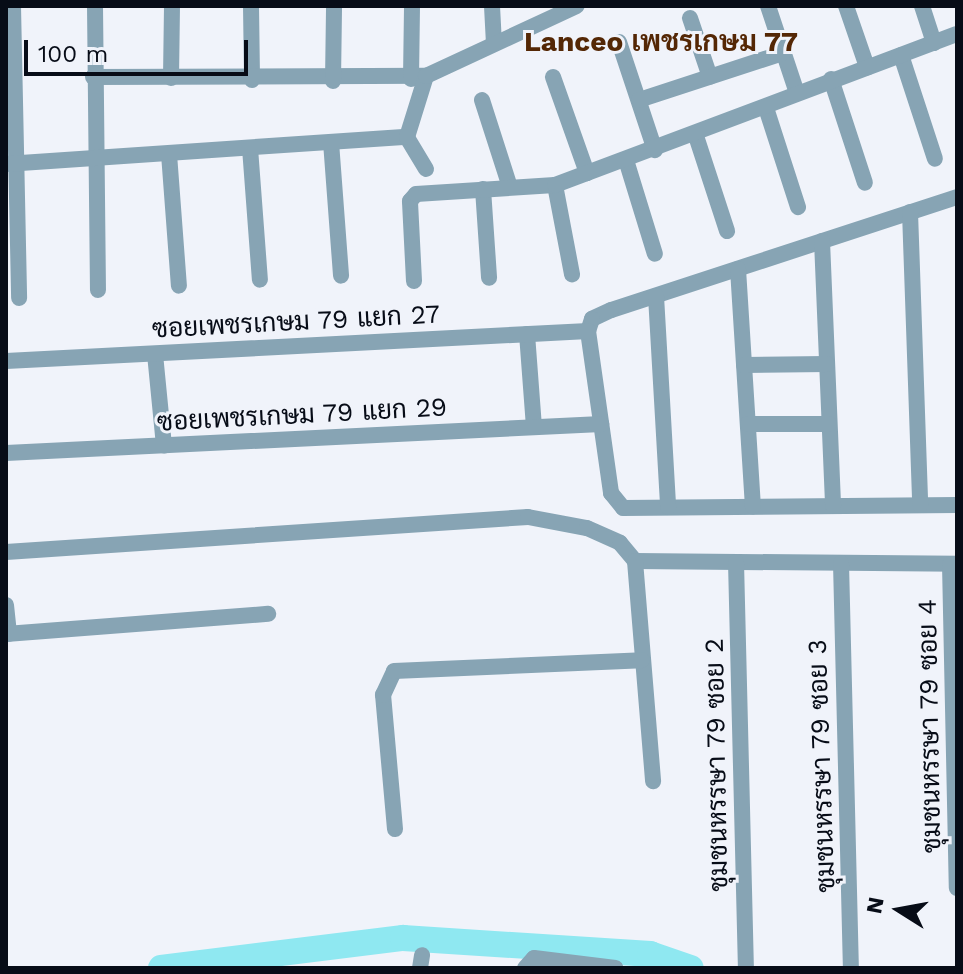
<!DOCTYPE html>
<meta charset="utf-8">
<style>
body{margin:0}
#map{position:relative;width:963px;height:974px;overflow:hidden;background:#f0f3fa;font-family:"Work Sans",Sarabun,sans-serif}
div>[style]{position:absolute}
.river>*{height:26px;margin:-13px;padding:0 13px;transform-origin:13px;border-radius:13px;background:#8fe8f1}
.minor>*{height:16px;margin:-8px;padding:0 8px;transform-origin:8px;border-radius:8px;background:#87a4b4}
span{translate:-50% -50%;white-space:nowrap;text-align:center;line-height:1.15;-webkit-text-stroke:6px #f0f3fa;paint-order:stroke}
.street-label{font-size:26px;color:#070c17}
.neighbourhood-label{font-size:28px;color:#542705;font-weight:700}
.frame{position:absolute;inset:0;border:8px solid #070c17;pointer-events:none}
.north{position:absolute;left:859px;top:870px;width:80px;height:80px;-webkit-text-stroke:6px #f0f3fa;paint-order:stroke;rotate:281deg;font-size:22px;font-weight:700;line-height:32px;text-align:center;color:#070c17}
.north::after{content:'';display:block;margin:auto;width:28px;height:36px;background:#070c17;clip-path:polygon(50% 0,100% 100%,50% 72%,0 100%)}
.scale{position:absolute;left:24px;top:40px;width:224px;height:36px;box-sizing:border-box;border:4px solid #070c17;border-top:0;padding-left:10px;font-size:24px;line-height:28px;white-space:nowrap;color:#070c17;-webkit-text-stroke:6px #f0f3fa;paint-order:stroke}
</style>
<div id="map">
<div class="river">
<i style="left:161px;top:968px;width:244px;rotate:-7.1deg"></i>
<i style="left:403px;top:938px;width:248px;rotate:3.7deg"></i>
<i style="left:650px;top:954px;width:43px;rotate:18.9deg"></i>
</div>
<div class="minor">
<i style="left:13px;top:6px;width:292px;rotate:88.8deg"></i>
<i style="left:95px;top:6px;width:284px;rotate:89.4deg"></i>
<i style="left:251px;top:6px;width:74px;rotate:89.2deg"></i>
<i style="left:492px;top:6px;width:37px;rotate:87deg"></i>
<i style="left:768px;top:6px;width:92px;rotate:71.6deg"></i>
<i style="left:846px;top:6px;width:65px;rotate:71deg"></i>
<i style="left:922px;top:6px;width:39px;rotate:72deg"></i>
<i style="left:690px;top:18px;width:62px;rotate:71.3deg"></i>
<i style="left:619px;top:42px;width:114px;rotate:71.6deg"></i>
<i style="left:901px;top:55px;width:109px;rotate:71.9deg"></i>
<i style="left:93px;top:77px;width:333px;rotate:-0.2deg"></i>
<i style="left:553px;top:77px;width:102px;rotate:70.5deg"></i>
<i style="left:171px;top:78px;width:72px;rotate:-89.2deg"></i>
<i style="left:411px;top:79px;width:73px;rotate:-89.2deg"></i>
<i style="left:831px;top:79px;width:109px;rotate:71.9deg"></i>
<i style="left:333px;top:81px;width:75px;rotate:-89.2deg"></i>
<i style="left:482px;top:100px;width:91px;rotate:72.2deg"></i>
<i style="left:639px;top:100px;width:151px;rotate:-18.1deg"></i>
<i style="left:767px;top:111px;width:101px;rotate:72.1deg"></i>
<i style="left:696px;top:136px;width:100px;rotate:71.9deg"></i>
<i style="left:331px;top:142px;width:134px;rotate:85.7deg"></i>
<i style="left:250px;top:148px;width:132px;rotate:85.7deg"></i>
<i style="left:169px;top:154px;width:132px;rotate:85.7deg"></i>
<i style="left:626px;top:160px;width:98px;rotate:72.9deg"></i>
<i style="left:6px;top:164px;width:402px;rotate:-3.9deg"></i>
<i style="left:426px;top:169px;width:37px;rotate:-121deg"></i>
<i style="left:407px;top:137px;width:64px;rotate:-72.7deg"></i>
<i style="left:426px;top:76px;width:166px;rotate:-24.9deg"></i>
<i style="left:555px;top:185px;width:91px;rotate:79.2deg"></i>
<i style="left:483px;top:189px;width:89px;rotate:86.1deg"></i>
<i style="left:957px;top:197px;width:364px;rotate:161.9deg"></i>
<i style="left:611px;top:310px;width:21px;rotate:155deg"></i>
<i style="left:592px;top:319px;width:13px;rotate:108deg"></i>
<i style="left:588px;top:331px;width:164px;rotate:81.9deg"></i>
<i style="left:611px;top:493px;width:19px;rotate:51deg"></i>
<i style="left:623px;top:508px;width:334px;rotate:-0.5deg"></i>
<i style="left:910px;top:212px;width:293px;rotate:88deg"></i>
<i style="left:822px;top:241px;width:265px;rotate:87.6deg"></i>
<i style="left:738px;top:269px;width:238px;rotate:86.4deg"></i>
<i style="left:414px;top:281px;width:80px;rotate:-92.9deg"></i>
<i style="left:410px;top:201px;width:9px;rotate:-49deg"></i>
<i style="left:416px;top:194px;width:139px;rotate:-3.7deg"></i>
<i style="left:555px;top:185px;width:429px;rotate:-20.6deg"></i>
<i style="left:656px;top:296px;width:211px;rotate:86.7deg"></i>
<i style="left:527px;top:334px;width:93px;rotate:85.7deg"></i>
<i style="left:155px;top:354px;width:92px;rotate:84.4deg"></i>
<i style="left:6px;top:361px;width:583px;rotate:-2.95deg"></i>
<i style="left:744px;top:365px;width:83px;rotate:-0.7deg"></i>
<i style="left:748px;top:424px;width:81px"></i>
<i style="left:6px;top:453px;width:596px;rotate:-2.79deg"></i>
<i style="left:6px;top:552px;width:523px;rotate:-3.84deg"></i>
<i style="left:528px;top:517px;width:60px;rotate:10.6deg"></i>
<i style="left:587px;top:528px;width:36px;rotate:24deg"></i>
<i style="left:620px;top:543px;width:23px;rotate:50deg"></i>
<i style="left:635px;top:561px;width:322px;rotate:0.5deg"></i>
<i style="left:635px;top:561px;width:221px;rotate:85.3deg"></i>
<i style="left:736px;top:562px;width:406px;rotate:88.6deg"></i>
<i style="left:841px;top:563px;width:405px;rotate:88.6deg"></i>
<i style="left:950px;top:564px;width:324px;rotate:88.8deg"></i>
<i style="left:6px;top:605px;width:29px;rotate:84deg"></i>
<i style="left:6px;top:634px;width:263px;rotate:-4.4deg"></i>
<i style="left:395px;top:829px;width:135px;rotate:-95.1deg"></i>
<i style="left:383px;top:695px;width:26px;rotate:-65deg"></i>
<i style="left:394px;top:671px;width:248px;rotate:-2.5deg"></i>
<i style="left:420px;top:968px;width:13px;rotate:-81deg"></i>
<i style="left:525px;top:968px;width:13px;rotate:-48deg"></i>
<i style="left:534px;top:958px;width:82px;rotate:7deg"></i>
</div>
<div class="street-label">
<span style="left:296px;top:322px;rotate:-3deg">ซอยเพชรเกษม 79 แยก 27</span>
<span style="left:302px;top:415px;rotate:-3deg">ซอยเพชรเกษม 79 แยก 29</span>
<span style="left:930px;top:726px;rotate:-91deg">ชุมชนหรรษา 79 ซอย 4</span>
<span style="left:717px;top:765px;rotate:-91deg">ชุมชนหรรษา 79 ซอย 2</span>
<span style="left:822px;top:766px;rotate:-92deg">ชุมชนหรรษา 79 ซอย 3</span>
</div>
<div class="neighbourhood-label">
<span style="left:661px;top:42px">Lanceo เพชรเกษม 77</span>
</div>
<div class="frame"></div>
<div class="north">N</div>
<div class="scale">100 m</div>
</div>
